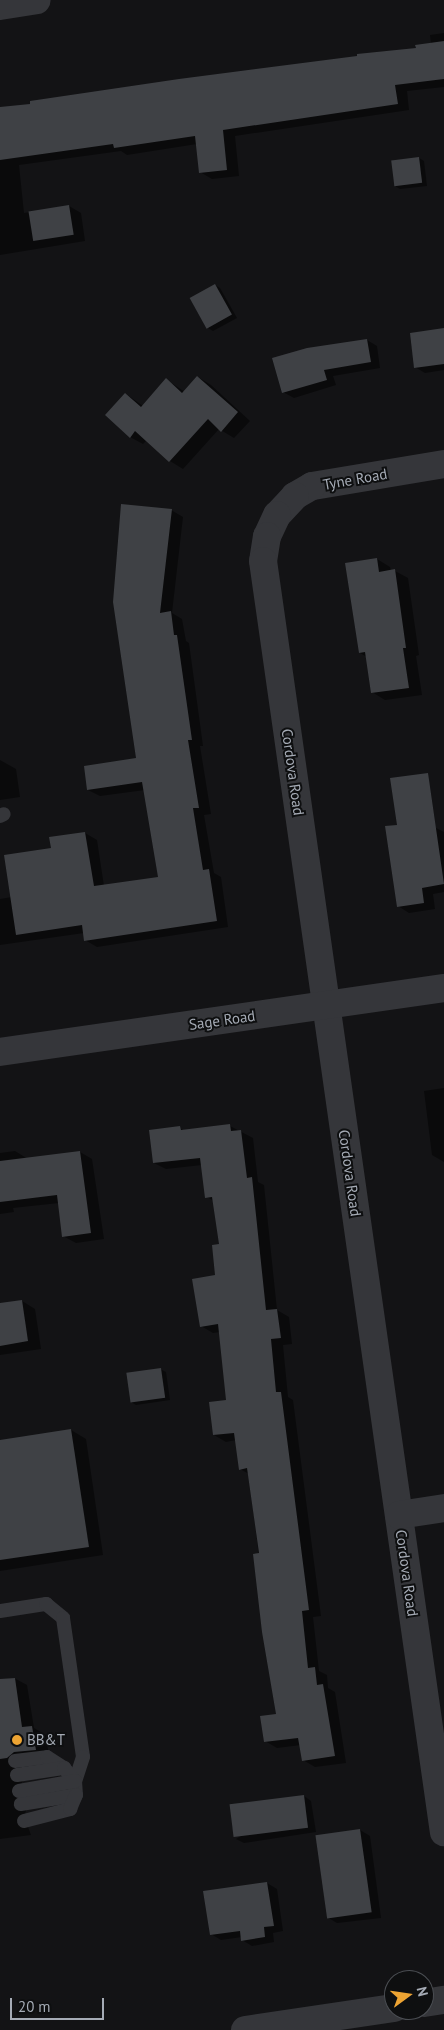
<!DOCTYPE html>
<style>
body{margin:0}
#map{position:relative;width:444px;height:2030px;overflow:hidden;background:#131315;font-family:"PT Sans",sans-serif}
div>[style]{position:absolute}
.shadow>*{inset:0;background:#0007}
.building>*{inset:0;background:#3f4145;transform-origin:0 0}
.service>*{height:14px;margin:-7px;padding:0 7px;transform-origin:7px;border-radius:7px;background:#35363a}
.minor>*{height:28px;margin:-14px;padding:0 14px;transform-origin:14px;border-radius:14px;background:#35363a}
.dots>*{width:14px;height:14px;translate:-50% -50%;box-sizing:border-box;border:2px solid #0e0f10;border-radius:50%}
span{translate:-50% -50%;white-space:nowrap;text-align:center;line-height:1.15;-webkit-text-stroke:4px #0e0f10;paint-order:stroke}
.street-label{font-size:15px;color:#a5abb5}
.poi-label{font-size:15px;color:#a5abb5}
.left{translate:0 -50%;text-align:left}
.north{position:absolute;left:384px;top:1970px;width:50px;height:50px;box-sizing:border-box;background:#0e0f10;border:1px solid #4a4d52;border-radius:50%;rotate:76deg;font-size:14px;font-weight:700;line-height:20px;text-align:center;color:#a5abb5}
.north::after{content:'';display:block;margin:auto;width:18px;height:22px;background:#eda433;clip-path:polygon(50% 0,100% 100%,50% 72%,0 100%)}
.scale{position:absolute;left:10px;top:1998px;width:94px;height:22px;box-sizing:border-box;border:2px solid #a5abb5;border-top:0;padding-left:6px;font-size:15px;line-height:18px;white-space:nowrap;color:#a5abb5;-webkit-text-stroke:4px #0e0f10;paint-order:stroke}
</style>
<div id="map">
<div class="shadow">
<i style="clip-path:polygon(444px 33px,444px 87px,407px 91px,409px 110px,235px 136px,239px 176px,212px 179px,200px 172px,197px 144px,127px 155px,121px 151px,19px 165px,24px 213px,69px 206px,81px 213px,85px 241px,0 255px,0 109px,417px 49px,431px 44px,430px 35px)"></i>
<i style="clip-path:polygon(419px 158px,424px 161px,427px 186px,400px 189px,395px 186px,393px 161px)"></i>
<i style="clip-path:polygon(215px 285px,220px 288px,237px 318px,213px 331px,208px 328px)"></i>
<i style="clip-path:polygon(444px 329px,444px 370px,425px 373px,415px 367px)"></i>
<i style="clip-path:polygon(367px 340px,377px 346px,380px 368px,333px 376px,336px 385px,294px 398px,283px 392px)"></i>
<i style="clip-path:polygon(198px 377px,211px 385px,250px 421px,234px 438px,219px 429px,183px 469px,170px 461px,147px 440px,143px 444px,130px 437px,126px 394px,143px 406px,167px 380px,185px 392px)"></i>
<i style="clip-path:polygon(171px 510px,183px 517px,172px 613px,182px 619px,186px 641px,189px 643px,203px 746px,200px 746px,211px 814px,204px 815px,214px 873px,221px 877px,228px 927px,97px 947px,85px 940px,84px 933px,0 945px,0 899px,12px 897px,53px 849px,85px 833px,97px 840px,104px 886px,159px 878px,145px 790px,100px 796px,88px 790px,137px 760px)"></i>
<i style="clip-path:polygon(377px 559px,390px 567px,391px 571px,395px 571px,408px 578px,419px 655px,416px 656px,422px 695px,385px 700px,372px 692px,367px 657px,360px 653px)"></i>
<i style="clip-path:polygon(0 760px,16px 769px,20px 797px,0 800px)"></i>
<i style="clip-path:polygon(436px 828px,444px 832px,444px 892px,433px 894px,435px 909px,409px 913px,398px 906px)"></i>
<i style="clip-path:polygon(444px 1088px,444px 1162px,432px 1155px,424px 1091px)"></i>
<i style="clip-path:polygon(230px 1126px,253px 1138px,258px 1182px,264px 1185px,277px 1310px,289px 1317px,292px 1344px,283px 1345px,288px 1397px,293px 1400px,321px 1616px,313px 1617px,319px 1671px,327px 1675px,328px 1688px,335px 1692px,346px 1763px,315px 1767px,303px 1760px,301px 1745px,277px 1748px,265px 1741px,278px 1715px,249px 1474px,240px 1469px,236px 1440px,226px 1442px,214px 1435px,227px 1401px,220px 1332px,213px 1333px,201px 1326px,216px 1276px,220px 1246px,214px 1201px,207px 1197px,202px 1165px,166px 1169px,154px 1163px,179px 1128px,185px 1131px)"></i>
<i style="clip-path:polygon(15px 1151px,28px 1159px,80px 1152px,92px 1159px,104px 1239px,76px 1243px,63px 1236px,59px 1203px,13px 1208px,14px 1212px,0 1214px,0 1153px)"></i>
<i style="clip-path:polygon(22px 1301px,35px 1309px,41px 1349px,0 1355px,0 1304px)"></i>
<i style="clip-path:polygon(160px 1369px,166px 1372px,170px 1400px,136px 1405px,131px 1402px)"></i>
<i style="clip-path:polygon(71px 1430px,86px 1439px,103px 1555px,0 1571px,0 1441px)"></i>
<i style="clip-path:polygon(14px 1678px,27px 1685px,34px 1728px,46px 1735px,49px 1757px,20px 1766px,19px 1771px,24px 1777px,21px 1785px,27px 1807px,25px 1814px,34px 1821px,28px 1827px,31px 1835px,0 1839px,0 1680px)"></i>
<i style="clip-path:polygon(304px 1796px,311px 1801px,316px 1832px,244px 1843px,236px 1839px)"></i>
<i style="clip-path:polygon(360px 1830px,370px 1836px,381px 1918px,337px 1923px,327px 1917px)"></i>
<i style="clip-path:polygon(267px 1883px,277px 1889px,283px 1931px,273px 1933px,274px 1942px,252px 1946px,242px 1940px,242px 1937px,221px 1940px,211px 1934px)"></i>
</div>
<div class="building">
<i style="clip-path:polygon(444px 41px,444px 79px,395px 85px,398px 104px,223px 130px,227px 170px,199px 173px,195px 136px,114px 148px,113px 144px,0 160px,0 107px,30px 104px,30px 101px,179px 79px,357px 56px,357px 54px,416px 48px,415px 45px)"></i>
<i style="left:419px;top:157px;width:26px;height:28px;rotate:83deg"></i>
<i style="left:69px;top:205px;width:30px;height:41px;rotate:81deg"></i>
<i style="left:215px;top:284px;width:35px;height:29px;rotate:61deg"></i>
<i style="clip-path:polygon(444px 328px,444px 364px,414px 368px,410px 333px)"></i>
<i style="clip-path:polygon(367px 339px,371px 362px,324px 370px,327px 380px,282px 393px,272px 358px,307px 348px)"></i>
<i style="clip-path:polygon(197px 376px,238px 412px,221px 432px,208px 419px,169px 462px,135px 431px,130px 438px,105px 415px,125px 393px,141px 407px,166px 378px,182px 393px)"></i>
<i style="clip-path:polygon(121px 504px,172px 509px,160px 613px,171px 611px,174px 635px,177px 635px,192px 740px,188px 740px,199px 808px,193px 808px,203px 870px,209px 869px,217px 921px,84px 941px,82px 925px,16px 935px,4px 855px,51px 848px,49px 837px,85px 832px,94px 886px,158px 877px,142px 782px,87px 790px,84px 766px,136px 758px,113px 602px)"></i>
<i style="clip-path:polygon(377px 558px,379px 572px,395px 569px,406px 648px,403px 648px,409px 688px,371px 693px,365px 652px,359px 653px,345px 563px)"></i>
<i style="clip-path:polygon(428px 773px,444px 884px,422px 888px,424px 903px,397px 907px,385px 826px,397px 825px,390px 778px)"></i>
<i style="clip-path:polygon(230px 1124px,231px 1131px,241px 1130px,247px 1178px,252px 1177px,266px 1310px,277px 1309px,281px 1338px,271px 1339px,276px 1392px,281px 1392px,309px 1610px,302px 1611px,308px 1668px,315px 1667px,317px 1685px,323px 1684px,335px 1756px,302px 1761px,298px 1738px,264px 1742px,260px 1716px,276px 1714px,262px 1632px,253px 1554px,259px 1553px,247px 1468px,239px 1470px,234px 1433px,213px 1435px,209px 1402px,226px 1400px,218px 1324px,200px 1327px,192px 1279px,215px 1275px,212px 1245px,219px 1244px,212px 1197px,205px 1198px,200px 1158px,153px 1163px,149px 1130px,180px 1126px,181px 1130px)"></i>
<i style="clip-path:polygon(80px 1151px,91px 1233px,62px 1237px,57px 1195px,0 1202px,0 1161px)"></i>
<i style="clip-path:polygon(22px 1300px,28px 1341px,0 1346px,0 1303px)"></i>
<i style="left:161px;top:1368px;width:30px;height:35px;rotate:82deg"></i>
<i style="clip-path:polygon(71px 1429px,89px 1547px,0 1560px,0 1440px)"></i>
<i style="clip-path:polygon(15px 1678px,22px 1727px,32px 1726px,36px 1750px,14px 1752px,7px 1758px,0 1759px,0 1679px)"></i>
<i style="left:304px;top:1795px;width:33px;height:75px;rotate:83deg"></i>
<i style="left:360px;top:1829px;width:84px;height:45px;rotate:82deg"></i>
<i style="clip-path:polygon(267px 1882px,274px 1926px,264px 1927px,265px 1937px,241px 1941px,240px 1931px,210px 1935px,203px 1891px)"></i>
</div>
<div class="service">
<i style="left:0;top:816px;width:4px;rotate:-27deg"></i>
<i style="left:0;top:1611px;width:47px;rotate:-8.7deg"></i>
<i style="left:46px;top:1604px;width:22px;rotate:39deg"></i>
<i style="left:63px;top:1618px;width:140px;rotate:81.8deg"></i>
<i style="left:83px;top:1757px;width:25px;rotate:108deg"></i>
<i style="left:75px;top:1781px;width:14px;rotate:86deg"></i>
<i style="left:76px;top:1795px;width:56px;rotate:170.7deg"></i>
<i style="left:15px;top:1761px;width:32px;rotate:-7deg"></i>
<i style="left:47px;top:1757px;width:20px;rotate:33deg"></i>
<i style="left:17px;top:1775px;width:48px;rotate:-8.5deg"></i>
<i style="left:64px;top:1768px;width:17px;rotate:50deg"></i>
<i style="left:19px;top:1791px;width:57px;rotate:-10.1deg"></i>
<i style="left:24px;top:1821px;width:48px;rotate:-14.6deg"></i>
<i style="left:70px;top:1809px;width:15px;rotate:-67deg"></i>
</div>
<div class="minor">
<i style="left:0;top:6px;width:37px;rotate:-9deg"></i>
<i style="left:444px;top:464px;width:134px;rotate:170.5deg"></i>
<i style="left:312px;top:486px;width:20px;rotate:150deg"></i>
<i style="left:295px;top:496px;width:26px;rotate:133deg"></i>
<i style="left:277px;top:515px;width:23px;rotate:115deg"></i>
<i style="left:267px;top:536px;width:25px;rotate:99deg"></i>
<i style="left:263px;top:561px;width:1284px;rotate:81.9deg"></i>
<i style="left:0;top:1052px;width:449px;rotate:-8.2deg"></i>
<i style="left:399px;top:1515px;width:46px;rotate:-8.8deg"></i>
<i style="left:424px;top:2003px;width:20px;rotate:-9deg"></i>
<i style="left:245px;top:2030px;width:151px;rotate:-8.4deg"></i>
</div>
<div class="dots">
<i style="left:17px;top:1740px;background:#eda433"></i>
</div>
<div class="street-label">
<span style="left:355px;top:479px;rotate:-10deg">Tyne Road</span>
<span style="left:293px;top:772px;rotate:82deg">Cordova Road</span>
<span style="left:222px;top:1020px;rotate:-8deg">Sage Road</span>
<span style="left:350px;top:1173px;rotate:82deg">Cordova Road</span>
<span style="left:407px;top:1573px;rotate:82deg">Cordova Road</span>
</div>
<div class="poi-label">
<span class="left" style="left:27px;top:1740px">BB&amp;T</span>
</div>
<div class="north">N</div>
<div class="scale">20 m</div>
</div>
